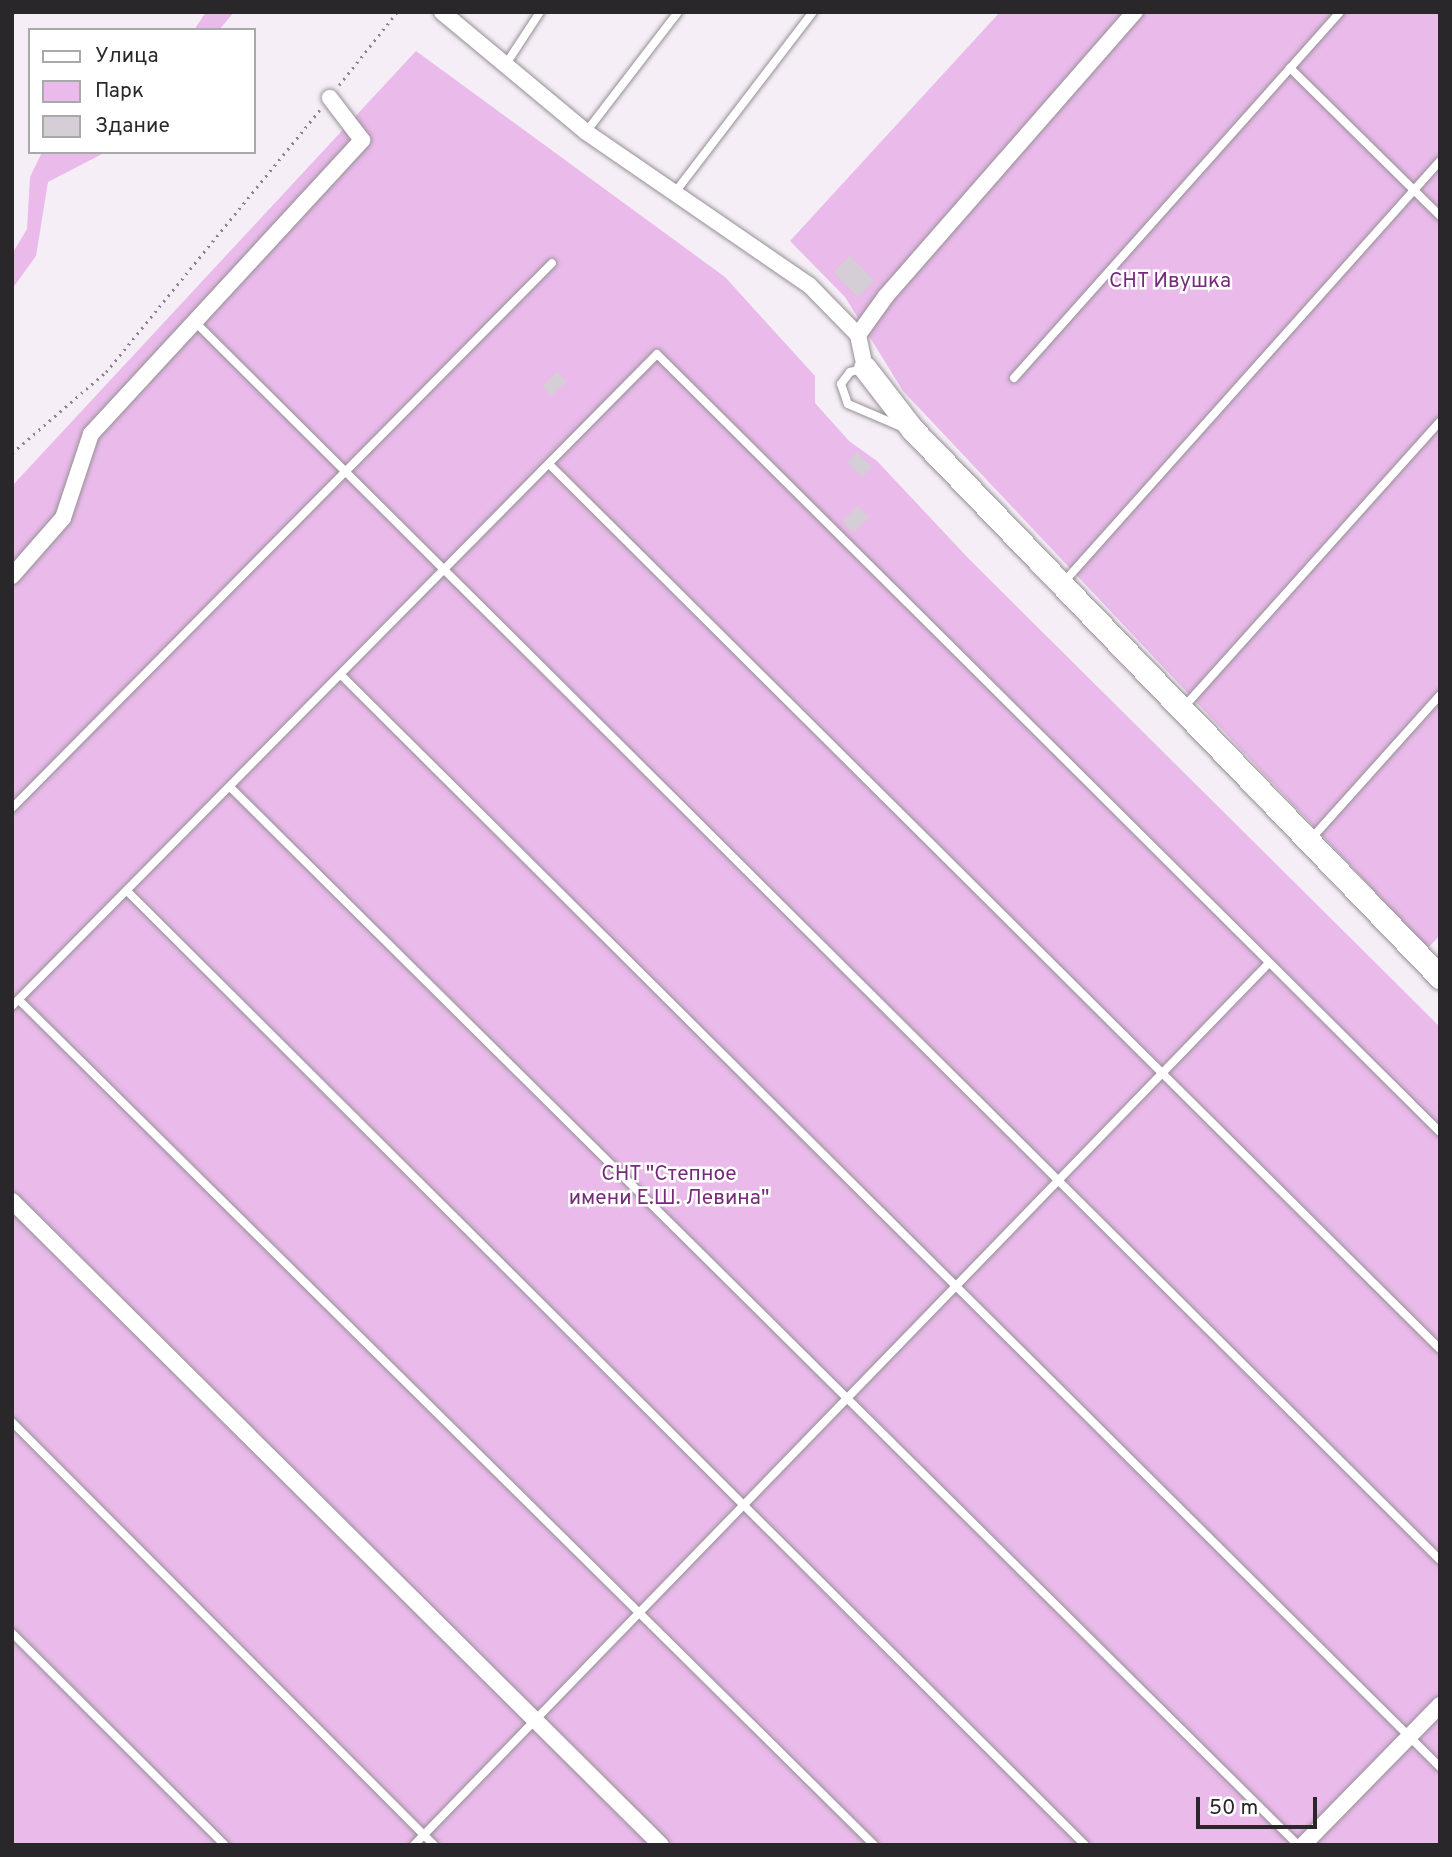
<!DOCTYPE html>
<meta charset="utf-8">
<style>
body{margin:0}
#map{position:relative;width:1452px;height:1857px;overflow:hidden;background:#f6eef6;font-family:Overpass,sans-serif}
div>[style]{position:absolute}
.green>*{inset:0;background:#e9baea}
.building>*{inset:0;background:#d6ced6;transform-origin:0 0}
.path>*{height:2.5px;margin-top:-1.25px;transform-origin:0;background:repeating-linear-gradient(90deg,#8a858a 0 2px,transparent 0 7px)}
.roads{filter:drop-shadow(0 0 2px #968f96) drop-shadow(0 0 2px #968f96)}
.lane>*{height:8px;margin:-4px;padding:0 4px;transform-origin:4px;border-radius:4px;background:#fff}
.street>*{height:16px;margin:-8px;padding:0 8px;transform-origin:8px;border-radius:8px;background:#fff}
.secondary>*{height:23px;margin:-11.5px;padding:0 11.5px;transform-origin:11.5px;border-radius:11.5px;background:#fff}
span{translate:-50% -50%;white-space:nowrap;text-align:center;line-height:1.15;-webkit-text-stroke:5px #fff;paint-order:stroke}
.park-label{font-size:21px;color:#762a7a}
.frame{position:absolute;inset:0;border:14px solid #2a272a;pointer-events:none}
.legend{position:absolute;left:28px;top:28px;width:228px;height:126px;box-sizing:border-box;background:#fff;border:2px solid #aaa9aa;margin:0;padding:9px 12px;list-style:none;font-size:21px;color:#2a272a}
.legend li{display:flex;align-items:center;gap:14px;height:35px}
.legend b{width:35px;border:2px solid #aaa9aa}
.scale{position:absolute;left:1196px;top:1797px;width:121px;height:32px;box-sizing:border-box;border:4px solid #2a272a;border-top:0;padding-left:9px;font-size:21px;line-height:24px;white-space:nowrap;color:#2a272a;-webkit-text-stroke:5px #fff;paint-order:stroke}
</style>
<div id="map">
<div class="green">
<i style="clip-path:polygon(206px 12px,234px 12px,219px 30px,194px 30px)"></i>
<i style="clip-path:polygon(1000px 12px,1440px 12px,1440px 935px,1428px 948px,903px 391px,845px 297px,790px 241px)"></i>
<i style="clip-path:polygon(416px 51px,725px 277px,815px 376px,815px 403px,849px 441px,877px 461px,970px 560px,1440px 1027px,1440px 1845px,12px 1845px,12px 486px)"></i>
<i style="clip-path:polygon(42px 152px,106px 152px,48px 182px,36px 256px,12px 289px,12px 254px,27px 229px,30px 177px)"></i>
</div>
<div class="building">
<i style="left:850px;top:256px;width:35px;height:23px;rotate:46deg"></i>
<i style="left:557px;top:372px;width:13px;height:21px;rotate:45deg"></i>
<i style="left:857px;top:452px;width:21px;height:14px;rotate:45deg"></i>
<i style="left:858px;top:506px;width:16px;height:22px;rotate:45deg"></i>
</div>
<div class="path">
<i style="left:339px;top:85px;width:93px;rotate:-51.5deg"></i>
<i style="left:12px;top:453px;width:124px;rotate:-40.8deg"></i>
<i style="left:106px;top:372px;width:338px;rotate:-50.8deg"></i>
</div>
<div class="roads">
<div class="lane">
<i style="left:506px;top:64px;width:62px;rotate:-56.8deg"></i>
<i style="left:1290px;top:68px;width:211px;rotate:44.6deg"></i>
<i style="left:586px;top:132px;width:151px;rotate:-52.5deg"></i>
<i style="left:673px;top:195px;width:230px;rotate:-52.6deg"></i>
<i style="left:194px;top:321px;width:1757px;rotate:44.84deg"></i>
<i style="left:862px;top:369px;width:12px;rotate:166deg"></i>
<i style="left:850px;top:372px;width:15px;rotate:127deg"></i>
<i style="left:841px;top:384px;width:21px;rotate:71deg"></i>
<i style="left:848px;top:404px;width:61px;rotate:23.2deg"></i>
<i style="left:1014px;top:378px;width:490px;rotate:-48.3deg"></i>
<i style="left:550px;top:465px;width:1254px;rotate:44.81deg"></i>
<i style="left:1063px;top:583px;width:566px;rotate:-48.22deg"></i>
<i style="left:341px;top:675px;width:1549px;rotate:44.82deg"></i>
<i style="left:1183px;top:708px;width:385px;rotate:-48.1deg"></i>
<i style="left:230px;top:787px;width:1503px;rotate:44.73deg"></i>
<i style="left:12px;top:808px;width:767px;rotate:-45.26deg"></i>
<i style="left:1310px;top:840px;width:195px;rotate:-48.1deg"></i>
<i style="left:127px;top:891px;width:1352px;rotate:44.88deg"></i>
<i style="left:19px;top:1000px;width:1202px;rotate:44.66deg"></i>
<i style="left:12px;top:1006px;width:917px;rotate:-45.31deg"></i>
<i style="left:657px;top:354px;width:1104px;rotate:44.82deg"></i>
<i style="left:12px;top:1422px;width:598px;rotate:45.07deg"></i>
<i style="left:12px;top:1633px;width:301px;rotate:44.9deg"></i>
<i style="left:414px;top:1845px;width:1228px;rotate:-45.89deg"></i>
</div>
<div class="street">
<i style="left:442px;top:12px;width:187px;rotate:39.8deg"></i>
<i style="left:586px;top:132px;width:270px;rotate:34.5deg"></i>
<i style="left:809px;top:285px;width:70px;rotate:45.6deg"></i>
<i style="left:858px;top:335px;width:34px;rotate:78deg"></i>
<i style="left:858px;top:335px;width:48px;rotate:-54.3deg"></i>
<i style="left:886px;top:296px;width:378px;rotate:-48.8deg"></i>
<i style="left:12px;top:576px;width:77px;rotate:-48.7deg"></i>
<i style="left:63px;top:518px;width:89px;rotate:-71.6deg"></i>
<i style="left:91px;top:434px;width:400px;rotate:-47.3deg"></i>
<i style="left:362px;top:140px;width:53px;rotate:-127.3deg"></i>
<i style="left:12px;top:1201px;width:914px;rotate:44.78deg"></i>
<i style="left:1303px;top:1845px;width:196px;rotate:-45.6deg"></i>
</div>
<div class="secondary">
<i style="left:865px;top:368px;width:78px;rotate:52.3deg"></i>
<i style="left:913px;top:430px;width:760px;rotate:46.07deg"></i>
</div>
</div>
<div class="park-label">
<span style="left:1170px;top:282px">СНТ Ивушка</span>
<span style="left:669px;top:1187px">СНТ "Степное<br>имени Е.Ш. Левина"</span>
</div>
<div class="frame"></div>
<ul class="legend">
<li><b style="height:9px;background:#fff"></b>Улица</li>
<li><b style="height:19px;background:#e9baea"></b>Парк</li>
<li><b style="height:19px;background:#d6ced6"></b>Здание</li>
</ul>
<div class="scale">50 m</div>
</div>
